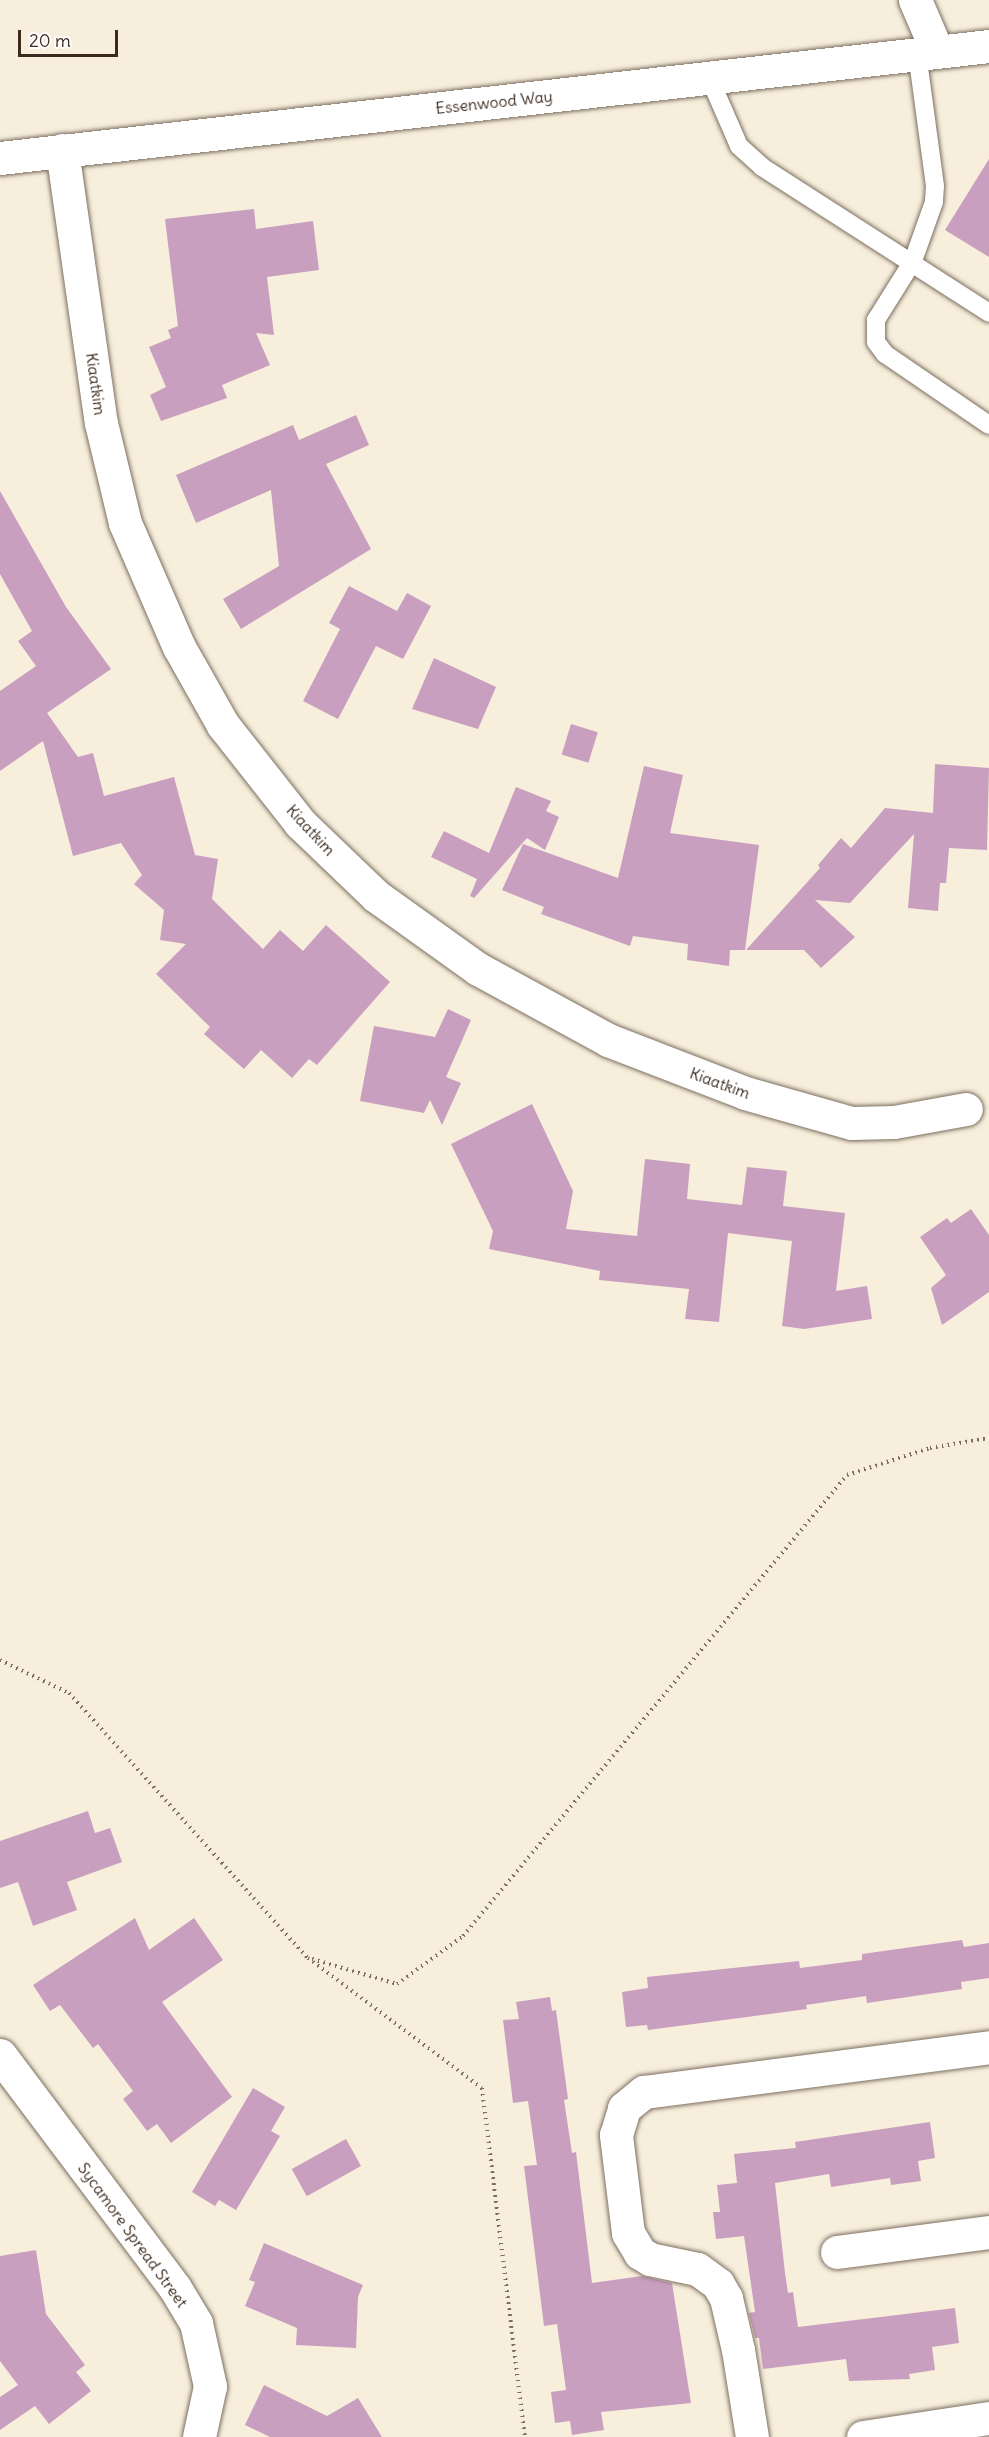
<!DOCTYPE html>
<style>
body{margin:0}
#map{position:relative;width:989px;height:2437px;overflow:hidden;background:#f7eedc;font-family:Delius,sans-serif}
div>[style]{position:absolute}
.building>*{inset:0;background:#c99fbf;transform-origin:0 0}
.path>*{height:4px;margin-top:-2px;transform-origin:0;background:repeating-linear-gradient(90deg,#7d6f60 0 1.5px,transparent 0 6px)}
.roads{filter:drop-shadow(0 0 2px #7d6f60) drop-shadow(0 0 2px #7d6f60)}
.service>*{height:18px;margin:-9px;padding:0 9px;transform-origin:9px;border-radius:9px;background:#fff}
.minor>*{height:33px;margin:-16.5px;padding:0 16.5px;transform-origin:16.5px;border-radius:16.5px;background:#fff}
span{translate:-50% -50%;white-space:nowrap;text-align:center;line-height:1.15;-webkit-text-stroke:4.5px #fff;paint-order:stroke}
.street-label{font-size:16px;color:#3b2a1e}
.scale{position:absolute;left:18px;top:30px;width:100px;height:27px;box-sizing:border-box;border:3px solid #3b2a1e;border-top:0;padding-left:8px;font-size:18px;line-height:21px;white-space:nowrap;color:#3b2a1e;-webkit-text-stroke:4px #fff;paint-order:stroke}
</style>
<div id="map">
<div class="building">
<i style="clip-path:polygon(989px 159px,989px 257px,945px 230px)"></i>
<i style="clip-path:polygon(254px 209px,256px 229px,313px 221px,319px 270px,267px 277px,274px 335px,256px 333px,270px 365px,222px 385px,227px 398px,161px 421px,150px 395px,166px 387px,149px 347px,171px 338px,168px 330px,178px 326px,165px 219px)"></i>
<i style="clip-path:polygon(356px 415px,369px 445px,326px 464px,371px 549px,241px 629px,223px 599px,279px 566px,271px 490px,196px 523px,176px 475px,293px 425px,299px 440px)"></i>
<i style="clip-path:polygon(0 491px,66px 607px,111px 669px,47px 713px,78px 757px,93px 753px,104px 796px,174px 777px,195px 855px,218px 859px,212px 899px,263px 949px,280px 930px,303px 951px,326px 925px,390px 982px,317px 1065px,309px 1059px,292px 1078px,261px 1050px,244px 1069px,204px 1034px,210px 1027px,156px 974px,186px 944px,160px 940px,164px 910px,134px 884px,142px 875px,121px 843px,73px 856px,43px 741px,0 771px,0 691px,36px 666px,18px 641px,32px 631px,0 574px)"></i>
<i style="clip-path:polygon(349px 586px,397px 611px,407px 593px,431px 606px,403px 659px,376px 646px,338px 719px,303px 701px,340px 629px,329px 623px)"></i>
<i style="clip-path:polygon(434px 658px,496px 687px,478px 729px,412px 709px)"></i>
<i style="left:571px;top:724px;width:28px;height:32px;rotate:17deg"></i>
<i style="clip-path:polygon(935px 764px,989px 768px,987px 850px,949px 848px,946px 883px,940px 883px,938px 911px,908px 908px,914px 834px,850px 903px,815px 900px,855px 937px,821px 968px,804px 950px,746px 950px,820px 868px,818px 865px,841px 838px,851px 848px,885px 808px,933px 813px)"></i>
<i style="clip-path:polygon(644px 766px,683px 775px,670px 833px,759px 845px,745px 950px,730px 950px,729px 966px,687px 960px,688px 944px,633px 936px,630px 946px,541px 914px,544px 907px,502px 890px,523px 844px,618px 878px)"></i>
<i style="clip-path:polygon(516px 787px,551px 801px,546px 811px,559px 817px,545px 850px,527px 838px,474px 898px,470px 896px,477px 879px,431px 857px,444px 831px,489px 853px)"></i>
<i style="clip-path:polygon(448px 1009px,471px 1020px,446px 1077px,461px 1083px,442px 1125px,430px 1100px,424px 1113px,360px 1101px,374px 1026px,435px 1037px)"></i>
<i style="clip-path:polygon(532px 1104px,573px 1191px,566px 1229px,637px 1236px,645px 1159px,690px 1164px,687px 1199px,742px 1205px,747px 1167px,787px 1171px,783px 1206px,845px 1213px,836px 1291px,867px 1286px,872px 1319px,804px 1329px,782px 1326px,792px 1241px,728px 1233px,719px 1322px,685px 1319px,689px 1289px,599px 1280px,600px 1271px,489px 1249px,493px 1231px,451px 1144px)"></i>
<i style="clip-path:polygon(971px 1209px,989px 1235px,989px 1292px,942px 1325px,931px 1288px,946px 1275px,920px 1237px,947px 1218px,951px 1223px)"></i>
<i style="clip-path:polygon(88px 1811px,95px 1833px,110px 1828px,122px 1862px,67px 1882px,77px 1910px,33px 1926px,18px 1882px,0 1888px,0 1841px)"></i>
<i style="clip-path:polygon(135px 1918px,149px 1950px,194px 1918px,223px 1960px,162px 2002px,232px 2097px,171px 2143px,157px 2124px,147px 2131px,123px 2099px,133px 2091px,98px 2044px,93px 2048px,60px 2005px,50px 2011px,33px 1985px)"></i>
<i style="clip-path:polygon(962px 1940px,964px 1947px,989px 1943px,989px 1978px,961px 1982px,962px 1989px,867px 2003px,866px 1996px,806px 2005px,807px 2009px,648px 2030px,647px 2025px,626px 2027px,622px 1992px,648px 1988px,647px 1977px,799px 1961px,800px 1968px,862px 1960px,862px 1954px)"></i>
<i style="clip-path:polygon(550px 1997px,552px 2011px,556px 2010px,568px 2099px,564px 2100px,572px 2153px,576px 2152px,592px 2283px,642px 2276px,672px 2283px,691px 2403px,601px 2412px,604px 2430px,572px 2435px,570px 2421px,555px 2423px,551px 2392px,566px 2390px,557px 2324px,544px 2326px,524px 2166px,537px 2165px,528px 2101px,513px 2103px,503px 2020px,519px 2019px,516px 2002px)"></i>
<i style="clip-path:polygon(253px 2088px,285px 2107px,271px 2131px,280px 2136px,236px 2210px,219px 2200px,215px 2206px,192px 2192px)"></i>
<i style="clip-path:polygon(930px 2122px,935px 2158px,918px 2161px,921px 2181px,891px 2185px,890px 2178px,831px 2187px,829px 2174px,775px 2183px,785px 2273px,788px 2293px,793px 2292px,798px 2327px,955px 2308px,959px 2343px,932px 2347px,935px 2370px,909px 2374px,910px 2379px,849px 2381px,846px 2359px,763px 2369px,759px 2338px,755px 2338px,749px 2313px,755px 2312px,744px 2236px,716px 2239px,713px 2212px,720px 2212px,717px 2185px,737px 2183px,734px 2154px,796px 2148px,795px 2142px)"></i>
<i style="left:346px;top:2139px;width:31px;height:62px;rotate:61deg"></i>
<i style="clip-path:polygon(264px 2243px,363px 2285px,358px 2297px,356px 2348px,296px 2345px,297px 2328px,245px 2306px,255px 2282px,249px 2280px)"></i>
<i style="clip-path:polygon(36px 2250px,46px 2314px,85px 2365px,76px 2372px,91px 2391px,49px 2424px,35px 2406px,0 2430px,0 2397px,18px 2385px,0 2361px,0 2256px)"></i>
<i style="clip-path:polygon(264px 2385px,327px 2416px,358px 2398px,382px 2437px,270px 2437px,245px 2425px)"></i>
</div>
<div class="path">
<i style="left:0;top:1660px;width:76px;rotate:25.6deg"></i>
<i style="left:69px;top:1693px;width:357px;rotate:48deg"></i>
<i style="left:308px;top:1958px;width:217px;rotate:36.8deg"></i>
<i style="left:482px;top:2088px;width:352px;rotate:83deg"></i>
<i style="left:312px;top:1959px;width:89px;rotate:16.4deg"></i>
<i style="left:397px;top:1984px;width:82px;rotate:-36deg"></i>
<i style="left:463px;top:1936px;width:600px;rotate:-50.21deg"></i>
<i style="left:847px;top:1475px;width:87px;rotate:-18deg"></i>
<i style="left:930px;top:1448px;width:60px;rotate:-9.6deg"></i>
</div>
<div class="roads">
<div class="service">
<i style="left:917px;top:53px;width:134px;rotate:82.3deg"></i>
<i style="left:935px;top:186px;width:16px;rotate:94deg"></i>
<i style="left:934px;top:202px;width:63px;rotate:109.6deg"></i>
<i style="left:913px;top:261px;width:70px;rotate:122.1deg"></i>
<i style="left:876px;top:320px;width:22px;rotate:90deg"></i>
<i style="left:876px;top:342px;width:15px;rotate:53deg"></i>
<i style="left:885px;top:354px;width:126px;rotate:34.3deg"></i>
<i style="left:709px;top:77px;width:75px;rotate:66.5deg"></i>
<i style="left:739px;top:146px;width:31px;rotate:42deg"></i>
<i style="left:762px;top:167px;width:270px;rotate:32.7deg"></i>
</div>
<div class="minor">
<i style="left:915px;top:0;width:56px;rotate:66.7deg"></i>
<i style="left:62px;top:150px;width:276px;rotate:81.9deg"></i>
<i style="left:101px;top:423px;width:103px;rotate:76.5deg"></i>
<i style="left:125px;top:523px;width:135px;rotate:66.5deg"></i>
<i style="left:179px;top:647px;width:90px;rotate:60.6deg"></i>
<i style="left:223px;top:725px;width:125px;rotate:51.8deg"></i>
<i style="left:300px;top:823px;width:105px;rotate:43.8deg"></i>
<i style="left:376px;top:896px;width:125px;rotate:35.6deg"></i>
<i style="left:478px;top:969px;width:148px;rotate:28.6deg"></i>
<i style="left:608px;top:1040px;width:147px;rotate:21.1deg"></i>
<i style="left:745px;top:1093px;width:111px;rotate:15.7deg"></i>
<i style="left:852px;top:1123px;width:42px;rotate:-1.4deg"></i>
<i style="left:894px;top:1122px;width:73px;rotate:-10.2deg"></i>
<i style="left:0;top:158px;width:995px;rotate:-6.46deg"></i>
<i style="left:0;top:2055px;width:291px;rotate:53.1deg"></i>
<i style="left:175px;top:2288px;width:41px;rotate:59deg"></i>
<i style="left:196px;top:2323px;width:65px;rotate:77.5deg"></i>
<i style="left:210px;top:2386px;width:52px;rotate:102.2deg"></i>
<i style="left:837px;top:2252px;width:153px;rotate:-7.5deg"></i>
<i style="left:752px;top:2437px;width:88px;rotate:-99.1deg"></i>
<i style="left:738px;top:2350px;width:53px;rotate:-103deg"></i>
<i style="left:726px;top:2298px;width:16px;rotate:-120deg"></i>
<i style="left:718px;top:2284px;width:26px;rotate:-144deg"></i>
<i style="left:697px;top:2269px;width:48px;rotate:-168deg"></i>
<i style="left:650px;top:2259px;width:12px;rotate:-149deg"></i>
<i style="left:640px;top:2253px;width:23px;rotate:-121deg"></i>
<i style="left:628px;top:2233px;width:99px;rotate:-97deg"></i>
<i style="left:616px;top:2135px;width:28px;rotate:-73deg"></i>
<i style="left:624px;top:2108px;width:26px;rotate:-39deg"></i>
<i style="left:644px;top:2092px;width:348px;rotate:-7.4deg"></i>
<i style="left:863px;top:2437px;width:127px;rotate:-8.6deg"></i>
</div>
</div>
<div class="street-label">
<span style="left:494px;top:102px;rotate:-6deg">Essenwood Way</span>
<span style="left:96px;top:384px;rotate:82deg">Kiaatkim</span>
<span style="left:311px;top:830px;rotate:47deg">Kiaatkim</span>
<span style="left:720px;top:1083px;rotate:20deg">Kiaatkim</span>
<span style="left:133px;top:2235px;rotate:54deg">Sycamore Spread Street</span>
</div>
<div class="scale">20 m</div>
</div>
